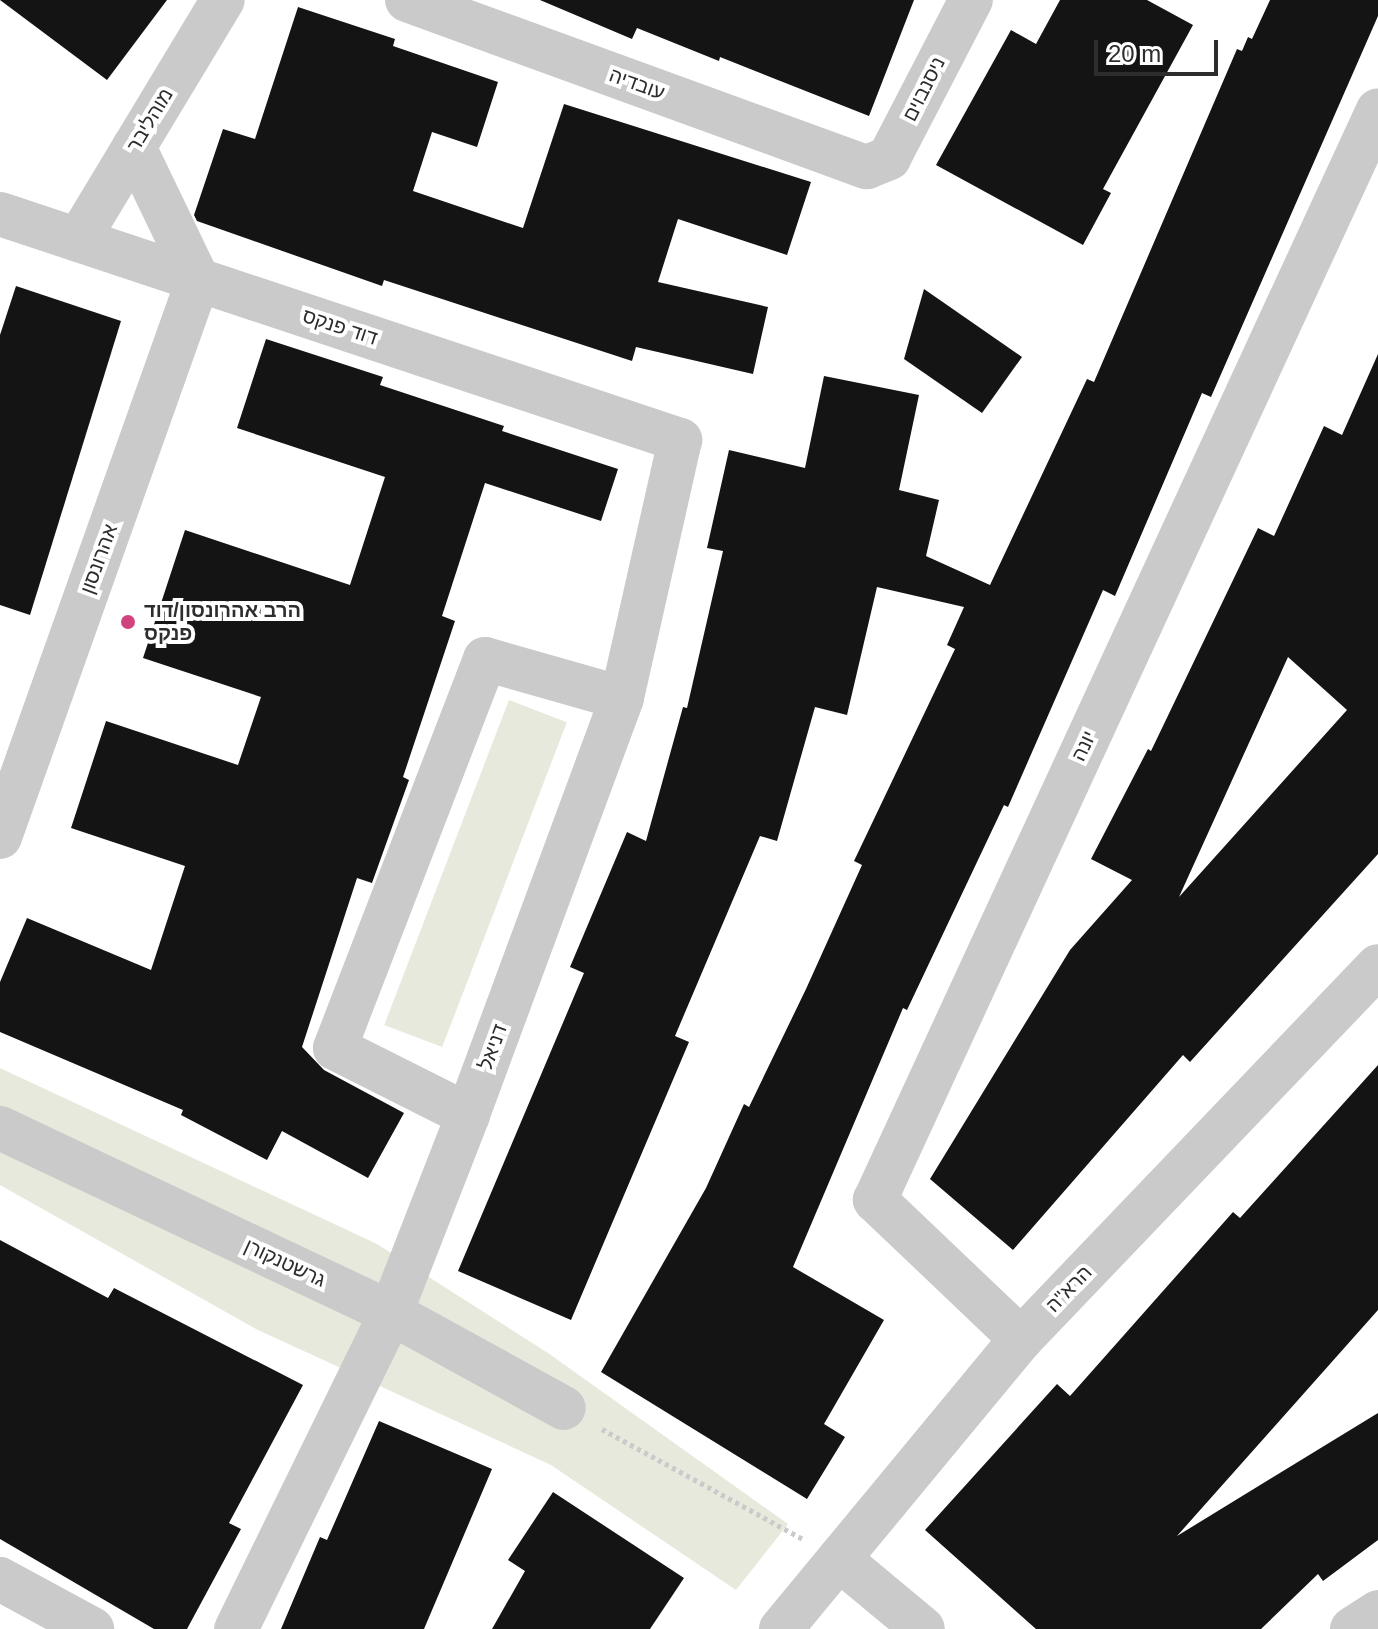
<!DOCTYPE html>
<meta charset="utf-8">
<style>
body{margin:0}
#map{position:relative;width:1378px;height:1629px;overflow:hidden;background:#fff;font-family:Helvetica,Heebo,sans-serif}
div>[style]{position:absolute}
.green>*{inset:0;background:#e7e9dc;transform-origin:0 0}
.building>*{inset:0;background:#141414}
.path>*{height:5px;margin-top:-2.5px;transform-origin:0;background:repeating-linear-gradient(90deg,#cacaca 0 4px,transparent 0 8px)}
.minor>*{height:44px;margin:-22px;padding:0 22px;transform-origin:22px;border-radius:22px;background:#cacaca}
.dots>*{width:22px;height:22px;translate:-50% -50%;box-sizing:border-box;border:4px solid #fff;border-radius:50%}
span{translate:-50% -50%;white-space:nowrap;text-align:center;line-height:1.15;-webkit-text-stroke:8px #fff;paint-order:stroke}
.street-label{font-size:20px;color:#2d2d2d}
.poi-label{font-size:20px;color:#2d2d2d;font-weight:700}
.left{translate:0 -50%;text-align:left}
.scale{position:absolute;left:1094px;top:40px;width:124px;height:36px;box-sizing:border-box;border:4px solid #2d2d2d;border-top:0;padding-left:10px;font-size:24px;line-height:28px;white-space:nowrap;color:#2d2d2d;-webkit-text-stroke:6px #fff;paint-order:stroke}
</style>
<div id="map">
<div class="green">
<i style="left:509px;top:700px;width:62px;height:348px;rotate:21deg"></i>
<i style="clip-path:polygon(0 1068px,377px 1244px,548px 1353px,788px 1524px,736px 1590px,551px 1465px,256px 1329px,0 1185px)"></i>
</div>
<div class="building">
<i style="clip-path:polygon(0 0,167px 0,107px 80px)"></i>
<i style="clip-path:polygon(540px 0,914px 0,869px 116px,720px 57px,719px 61px,637px 28px,632px 39px)"></i>
<i style="clip-path:polygon(1060px 0,1147px 0,1193px 25px,1103px 189px,1111px 193px,1083px 245px,936px 165px,1011px 30px,1036px 44px)"></i>
<i style="clip-path:polygon(1270px 0,1378px 0,1378px 16px,1211px 397px,1202px 393px,1115px 596px,1103px 590px,1008px 807px,1004px 805px,907px 1010px,903px 1008px,793px 1267px,884px 1320px,824px 1424px,845px 1437px,807px 1499px,601px 1372px,706px 1188px,744px 1104px,749px 1107px,806px 989px,862px 865px,854px 861px,955px 649px,947px 645px,964px 607px,877px 587px,847px 715px,815px 707px,777px 841px,760px 836px,675px 1036px,689px 1042px,571px 1320px,458px 1271px,584px 973px,570px 967px,627px 832px,646px 841px,683px 707px,687px 708px,723px 551px,707px 548px,729px 450px,805px 468px,824px 376px,919px 395px,899px 490px,939px 500px,926px 556px,990px 585px,1087px 379px,1094px 382px,1237px 49px,1242px 51px,1248px 37px,1252px 39px)"></i>
<i style="clip-path:polygon(298px 7px,395px 39px,393px 46px,498px 82px,477px 147px,432px 132px,413px 191px,523px 228px,564px 104px,811px 182px,787px 255px,678px 219px,658px 282px,768px 307px,753px 374px,636px 347px,632px 361px,384px 280px,382px 286px,197px 221px,194px 215px,223px 129px,255px 139px)"></i>
<i style="clip-path:polygon(16px 286px,121px 321px,30px 615px,0 605px,0 335px)"></i>
<i style="clip-path:polygon(924px 289px,1022px 357px,982px 413px,904px 359px)"></i>
<i style="clip-path:polygon(266px 339px,383px 377px,380px 385px,504px 426px,502px 431px,618px 469px,601px 521px,485px 483px,442px 616px,455px 621px,403px 777px,409px 780px,372px 883px,357px 878px,302px 1047px,324px 1070px,404px 1113px,368px 1178px,282px 1131px,267px 1160px,181px 1115px,183px 1110px,0 1032px,0 982px,27px 918px,151px 970px,185px 866px,71px 828px,106px 721px,238px 765px,261px 697px,143px 658px,185px 530px,350px 585px,385px 477px,237px 428px)"></i>
<i style="clip-path:polygon(evenodd,1378px 354px,1378px 854px,1190px 1062px,1183px 1055px,1013px 1250px,930px 1179px,1070px 950px,1132px 880px,1091px 859px,1148px 749px,1151px 751px,1258px 528px,1274px 536px,1324px 426px,1342px 435px,1378px 354px,1288px 657px,1347px 710px,1179px 897px,1288px 657px)"></i>
<i style="clip-path:polygon(1378px 1065px,1378px 1310px,1177px 1536px,1378px 1413px,1378px 1540px,1323px 1581px,1318px 1574px,1261px 1629px,1036px 1629px,925px 1530px,1057px 1384px,1070px 1396px,1233px 1212px,1240px 1218px)"></i>
<i style="clip-path:polygon(0 1240px,108px 1298px,114px 1288px,303px 1385px,229px 1523px,241px 1529px,187px 1629px,154px 1629px,0 1539px)"></i>
<i style="clip-path:polygon(379px 1421px,492px 1469px,424px 1629px,281px 1629px,320px 1537px,327px 1540px)"></i>
<i style="clip-path:polygon(553px 1492px,684px 1578px,650px 1629px,492px 1629px,525px 1571px,508px 1560px)"></i>
</div>
<div class="path">
<i style="left:602px;top:1429px;width:229px;rotate:28.7deg"></i>
</div>
<div class="minor">
<i style="left:407px;top:0;width:489px;rotate:20deg"></i>
<i style="left:867px;top:167px;width:24px;rotate:-22deg"></i>
<i style="left:889px;top:158px;width:178px;rotate:-62.6deg"></i>
<i style="left:134px;top:147px;width:148px;rotate:64.3deg"></i>
<i style="left:0;top:214px;width:717px;rotate:18.38deg"></i>
<i style="left:680px;top:440px;width:264px;rotate:102.7deg"></i>
<i style="left:622px;top:698px;width:445px;rotate:110.3deg"></i>
<i style="left:468px;top:1115px;width:212px;rotate:111.3deg"></i>
<i style="left:391px;top:1313px;width:352px;rotate:116.1deg"></i>
<i style="left:78px;top:240px;width:280px;rotate:-58.9deg"></i>
<i style="left:0;top:837px;width:591px;rotate:-70.43deg"></i>
<i style="left:468px;top:1115px;width:149px;rotate:-153.3deg"></i>
<i style="left:335px;top:1048px;width:417px;rotate:-68.9deg"></i>
<i style="left:485px;top:659px;width:142px;rotate:15.9deg"></i>
<i style="left:0;top:1128px;width:433px;rotate:25.3deg"></i>
<i style="left:391px;top:1313px;width:197px;rotate:28.8deg"></i>
<i style="left:1021px;top:1339px;width:202px;rotate:-136.4deg"></i>
<i style="left:875px;top:1200px;width:1200px;rotate:-65.23deg"></i>
<i style="left:839px;top:1559px;width:109px;rotate:39.8deg"></i>
<i style="left:0;top:1579px;width:105px;rotate:28.5deg"></i>
<i style="left:781px;top:1629px;width:376px;rotate:-50.4deg"></i>
<i style="left:1021px;top:1339px;width:516px;rotate:-46.26deg"></i>
<i style="left:1352px;top:1629px;width:31px;rotate:-33deg"></i>
</div>
<div class="dots">
<i style="left:128px;top:622px;background:#d0437e"></i>
</div>
<div class="street-label">
<span style="left:637px;top:84px;rotate:20deg">עובדיה</span>
<span style="left:924px;top:89px;rotate:-63deg">ניסנבוים</span>
<span style="left:150px;top:120px;rotate:-59deg">מוהליבר</span>
<span style="left:340px;top:327px;rotate:18deg">דוד פנקס</span>
<span style="left:99px;top:559px;rotate:-70deg">אהרונסון</span>
<span style="left:1084px;top:746px;rotate:-65deg">יונה</span>
<span style="left:493px;top:1047px;rotate:-70deg">דניאל</span>
<span style="left:285px;top:1263px;rotate:25deg">גרשטנקורן</span>
<span style="left:1069px;top:1289px;rotate:-46deg">הרא"ה</span>
</div>
<div class="poi-label">
<span class="left" style="left:144px;top:622px">הרב אהרונסון/דוד<br>פנקס</span>
</div>
<div class="scale">20 m</div>
</div>
